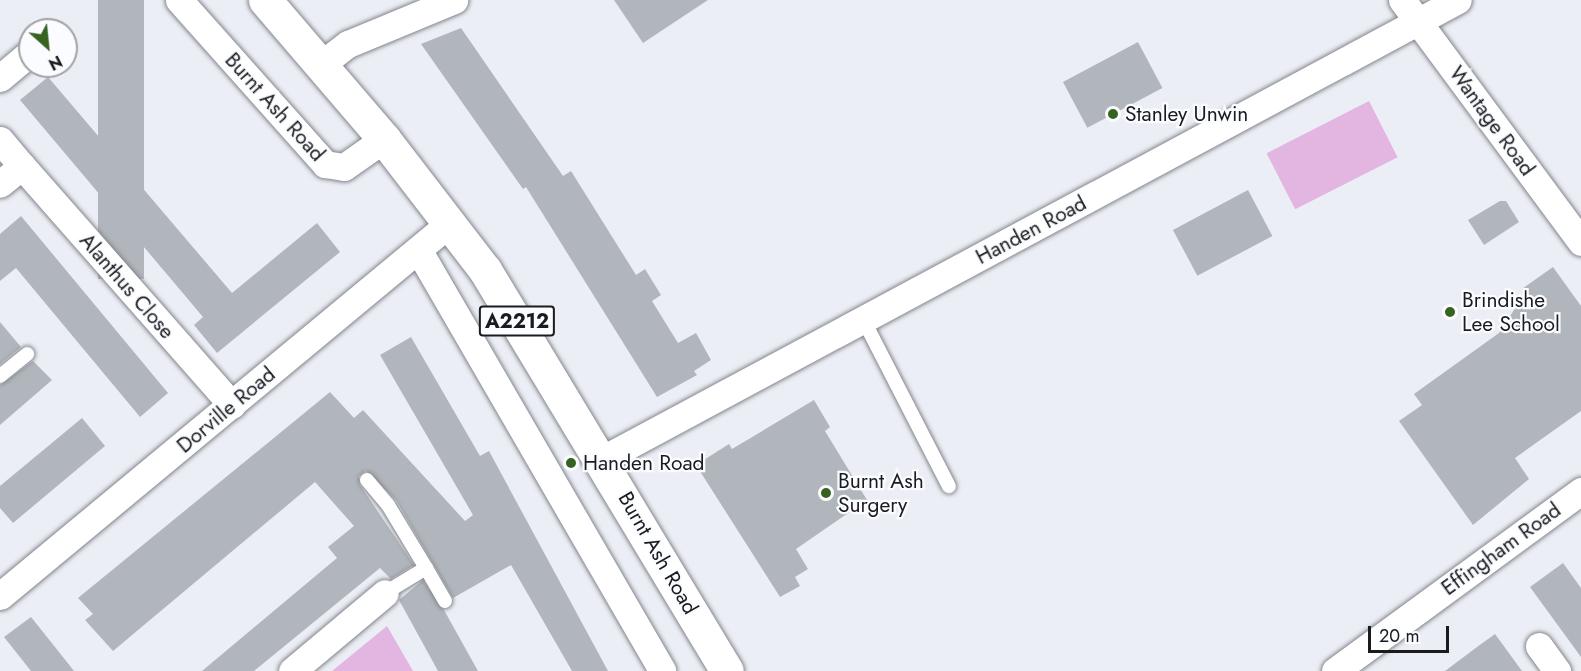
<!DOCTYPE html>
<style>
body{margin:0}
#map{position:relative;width:1581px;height:671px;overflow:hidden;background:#eceef6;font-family:Jost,sans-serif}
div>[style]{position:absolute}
.green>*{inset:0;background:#e3b6e2;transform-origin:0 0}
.building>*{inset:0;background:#b0b6bc;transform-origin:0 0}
.roads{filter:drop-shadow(0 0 2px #83858c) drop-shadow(0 0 2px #83858c)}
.service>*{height:14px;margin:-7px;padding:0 7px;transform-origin:7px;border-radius:7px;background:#fff}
.minor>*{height:27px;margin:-13.5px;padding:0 13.5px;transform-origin:13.5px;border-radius:13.5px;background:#fff}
.primary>*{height:33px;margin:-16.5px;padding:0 16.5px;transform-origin:16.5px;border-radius:16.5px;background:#fff}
.dots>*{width:16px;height:16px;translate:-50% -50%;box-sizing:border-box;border:3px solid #fbfcff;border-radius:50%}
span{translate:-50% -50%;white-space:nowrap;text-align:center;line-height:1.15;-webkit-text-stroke:4.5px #fbfcff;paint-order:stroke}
.shield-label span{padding:2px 4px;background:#fbfcff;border:2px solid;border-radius:4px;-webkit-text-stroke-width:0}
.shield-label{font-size:20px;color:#1a1b1e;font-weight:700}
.street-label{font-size:21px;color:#1a1b1e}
.poi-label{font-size:21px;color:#1a1b1e}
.left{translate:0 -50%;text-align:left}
.north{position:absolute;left:18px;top:18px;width:60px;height:60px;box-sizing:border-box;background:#fbfcff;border:2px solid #a1a2a5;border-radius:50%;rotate:153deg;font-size:16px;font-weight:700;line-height:24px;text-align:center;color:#1a1b1e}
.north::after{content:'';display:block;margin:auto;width:21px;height:27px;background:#376321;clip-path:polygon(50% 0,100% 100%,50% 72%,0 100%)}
.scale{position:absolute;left:1368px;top:626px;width:81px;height:27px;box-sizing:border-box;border:3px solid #1a1b1e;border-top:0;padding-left:8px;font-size:18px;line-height:21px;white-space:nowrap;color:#1a1b1e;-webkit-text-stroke:4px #fbfcff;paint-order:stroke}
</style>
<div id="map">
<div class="green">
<i style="left:1369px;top:101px;width:63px;height:115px;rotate:63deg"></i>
<i style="clip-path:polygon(387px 626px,413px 671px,332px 671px)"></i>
</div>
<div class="building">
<i style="left:98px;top:0;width:46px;height:279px"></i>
<i style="clip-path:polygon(614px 0,708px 0,643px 43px)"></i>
<i style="clip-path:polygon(461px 28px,563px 176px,571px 171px,636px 275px,645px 269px,661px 295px,652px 301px,678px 343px,696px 333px,711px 360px,694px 371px,697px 375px,657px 397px,526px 187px,523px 189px,421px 44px)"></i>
<i style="left:1138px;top:42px;width:52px;height:85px;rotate:62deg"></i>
<i style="clip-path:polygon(48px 77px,232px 293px,317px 223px,340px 252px,217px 353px,194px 325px,203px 317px,20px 100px)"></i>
<i style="left:1248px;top:190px;width:52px;height:85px;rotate:62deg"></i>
<i style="clip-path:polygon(1500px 201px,1506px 201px,1519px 222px,1484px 245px,1468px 220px)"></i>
<i style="clip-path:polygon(21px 216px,168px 393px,140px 417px,16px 268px,0 281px,0 234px)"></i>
<i style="clip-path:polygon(1553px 267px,1581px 306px,1581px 411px,1515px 458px,1529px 479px,1473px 525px,1399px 421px,1422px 405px,1414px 394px,1499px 333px,1525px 293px,1522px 289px)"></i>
<i style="clip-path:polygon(0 322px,21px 347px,0 364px)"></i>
<i style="clip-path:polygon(411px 337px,480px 456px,489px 451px,608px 671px,572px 671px,511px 565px,453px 598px,396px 500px,366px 471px,359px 476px,360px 485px,414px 565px,391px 579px,380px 568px,254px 671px,202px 671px,337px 558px,328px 547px,354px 526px,315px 482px,113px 651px,85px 620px,93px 614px,78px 598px,330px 392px,354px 418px,363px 410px,465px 521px,473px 515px,380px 355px)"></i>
<i style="clip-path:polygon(33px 361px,52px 380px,0 425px,0 385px)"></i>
<i style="clip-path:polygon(814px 400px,830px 427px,825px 431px,867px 500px,796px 549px,808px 569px,795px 577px,800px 586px,780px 597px,696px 465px,729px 444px,732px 449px)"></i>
<i style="clip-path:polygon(82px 418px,105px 446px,13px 523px,0 508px,0 486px)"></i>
<i style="clip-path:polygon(1563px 563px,1581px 588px,1581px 657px,1530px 587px)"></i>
<i style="clip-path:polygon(423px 580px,444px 610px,478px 671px,438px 671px,399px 600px)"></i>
<i style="clip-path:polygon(31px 617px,55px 647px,74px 671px,31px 671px,4px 637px)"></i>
<i style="clip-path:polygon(1495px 634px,1522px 671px,1445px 671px,1477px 647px)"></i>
</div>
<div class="roads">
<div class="service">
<i style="left:863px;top:319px;width:188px;rotate:62.8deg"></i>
<i style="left:0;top:376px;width:35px;rotate:-39deg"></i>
<i style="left:367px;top:480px;width:33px;rotate:50deg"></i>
<i style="left:388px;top:505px;width:74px;rotate:58.9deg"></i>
<i style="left:426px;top:568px;width:48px;rotate:148.6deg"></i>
<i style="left:426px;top:568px;width:38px;rotate:60deg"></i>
</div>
<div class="minor">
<i style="left:179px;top:0;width:220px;rotate:48.3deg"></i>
<i style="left:325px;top:164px;width:19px;rotate:9deg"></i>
<i style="left:344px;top:167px;width:49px;rotate:-35deg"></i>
<i style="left:1402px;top:0;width:301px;rotate:53.5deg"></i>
<i style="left:322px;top:64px;width:33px;rotate:-38deg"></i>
<i style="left:348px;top:44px;width:115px;rotate:-22.5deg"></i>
<i style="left:0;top:78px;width:39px;rotate:-40deg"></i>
<i style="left:0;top:140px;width:34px;rotate:50deg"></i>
<i style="left:22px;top:166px;width:28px;rotate:141deg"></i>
<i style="left:22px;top:166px;width:318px;rotate:48.7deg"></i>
<i style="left:419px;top:251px;width:485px;rotate:59.9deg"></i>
<i style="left:603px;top:459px;width:970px;rotate:-28.23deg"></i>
<i style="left:0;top:596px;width:586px;rotate:-39.67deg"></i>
<i style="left:1539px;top:646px;width:31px;rotate:54deg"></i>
<i style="left:292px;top:671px;width:121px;rotate:-40deg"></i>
<i style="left:1335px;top:671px;width:305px;rotate:-36.2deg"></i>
</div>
<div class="primary">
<i style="left:265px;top:0;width:183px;rotate:49.4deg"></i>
<i style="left:384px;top:139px;width:165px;rotate:52.4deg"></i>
<i style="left:485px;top:270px;width:468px;rotate:58.9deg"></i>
</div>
</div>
<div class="dots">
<i style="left:1113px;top:114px;background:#376321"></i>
<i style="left:1450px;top:312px;background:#376321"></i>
<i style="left:571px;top:463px;background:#376321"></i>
<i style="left:826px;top:493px;background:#376321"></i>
</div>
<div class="shield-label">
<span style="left:517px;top:321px">A2212</span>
</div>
<div class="street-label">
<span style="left:275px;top:107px;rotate:48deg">Burnt Ash Road</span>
<span style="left:1492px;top:121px;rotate:54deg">Wantage Road</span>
<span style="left:1031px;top:230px;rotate:-28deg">Handen Road</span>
<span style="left:127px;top:286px;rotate:49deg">Alanthus Close</span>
<span style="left:226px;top:410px;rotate:-40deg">Dorville Road</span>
<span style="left:1501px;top:549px;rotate:-36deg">Effingham Road</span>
<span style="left:658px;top:553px;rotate:60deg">Burnt Ash Road</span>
</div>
<div class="poi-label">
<span class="left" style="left:1125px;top:114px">Stanley Unwin</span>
<span class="left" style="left:1462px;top:312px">Brindishe<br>Lee School</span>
<span class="left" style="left:583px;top:463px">Handen Road</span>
<span class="left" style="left:838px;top:493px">Burnt Ash<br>Surgery</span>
</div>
<div class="north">N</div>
<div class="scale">20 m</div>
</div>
